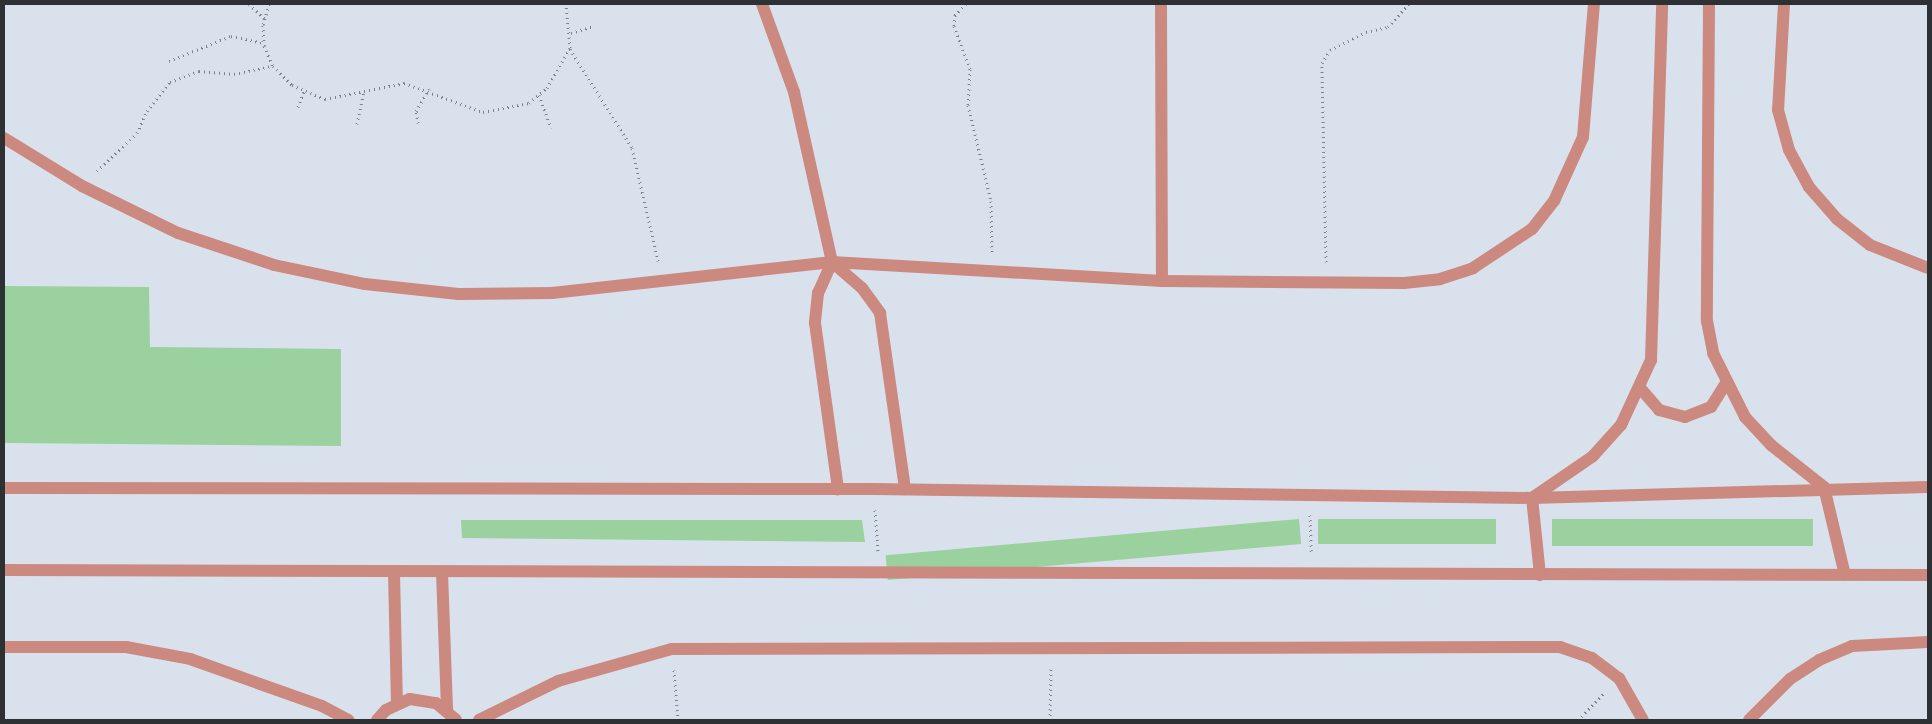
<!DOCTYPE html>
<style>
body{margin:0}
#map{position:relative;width:1932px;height:724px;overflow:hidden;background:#d9e2ec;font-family:Inter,sans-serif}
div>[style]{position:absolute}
.green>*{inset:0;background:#9ad19e;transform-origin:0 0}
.path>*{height:3px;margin-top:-1.5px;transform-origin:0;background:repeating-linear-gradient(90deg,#7c8288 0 1px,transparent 0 5px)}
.minor>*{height:12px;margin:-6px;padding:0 6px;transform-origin:6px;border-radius:6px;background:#cc8980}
.tertiary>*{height:12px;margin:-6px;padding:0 6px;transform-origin:6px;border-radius:6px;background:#cc8980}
span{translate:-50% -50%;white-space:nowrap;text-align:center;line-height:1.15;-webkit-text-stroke:4px #d9e2ec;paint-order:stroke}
.frame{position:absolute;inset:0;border:5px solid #2d3134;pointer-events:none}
</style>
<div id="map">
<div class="green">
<i style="clip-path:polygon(4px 286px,149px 287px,150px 347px,341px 349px,341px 446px,4px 443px)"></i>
<i style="left:1299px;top:519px;width:25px;height:415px;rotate:85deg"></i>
<i style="left:1318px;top:519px;width:178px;height:25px"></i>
<i style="left:1552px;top:519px;width:261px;height:27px"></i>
<i style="clip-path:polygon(461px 520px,862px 520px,865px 542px,462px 538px)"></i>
</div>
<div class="path">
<i style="left:249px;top:4px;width:21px;rotate:43deg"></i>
<i style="left:269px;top:4px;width:22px;rotate:106deg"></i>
<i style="left:263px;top:25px;width:21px;rotate:87deg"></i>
<i style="left:264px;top:46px;width:22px;rotate:66deg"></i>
<i style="left:273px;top:66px;width:27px;rotate:45deg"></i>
<i style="left:292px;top:85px;width:36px;rotate:23deg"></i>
<i style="left:325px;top:99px;width:81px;rotate:-11.4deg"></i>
<i style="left:404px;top:83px;width:84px;rotate:20.2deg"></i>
<i style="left:483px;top:112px;width:47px;rotate:-11.1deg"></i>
<i style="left:529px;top:103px;width:23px;rotate:-40deg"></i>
<i style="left:547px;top:88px;width:46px;rotate:-60.1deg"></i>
<i style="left:570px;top:48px;width:44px;rotate:-95.2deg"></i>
<i style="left:966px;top:4px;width:16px;rotate:135deg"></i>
<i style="left:955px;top:15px;width:11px;rotate:95deg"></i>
<i style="left:954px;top:26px;width:46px;rotate:69.6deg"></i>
<i style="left:970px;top:69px;width:36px;rotate:93deg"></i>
<i style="left:968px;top:105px;width:99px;rotate:76.5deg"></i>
<i style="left:991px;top:201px;width:51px;rotate:88.9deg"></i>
<i style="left:571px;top:33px;width:24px;rotate:-17deg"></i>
<i style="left:570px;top:49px;width:117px;rotate:57.9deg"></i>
<i style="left:632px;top:148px;width:116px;rotate:77deg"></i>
<i style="left:169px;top:61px;width:67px;rotate:-22deg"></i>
<i style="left:231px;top:36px;width:33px;rotate:12deg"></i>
<i style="left:539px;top:95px;width:35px;rotate:70deg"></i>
<i style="left:298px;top:107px;width:17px;rotate:-69deg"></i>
<i style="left:418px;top:123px;width:12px;rotate:-99deg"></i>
<i style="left:416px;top:111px;width:26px;rotate:-59deg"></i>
<i style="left:357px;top:124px;width:34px;rotate:-78deg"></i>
<i style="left:97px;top:171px;width:55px;rotate:-43.5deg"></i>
<i style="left:137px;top:133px;width:24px;rotate:-66deg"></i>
<i style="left:147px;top:111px;width:37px;rotate:-52deg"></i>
<i style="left:170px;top:82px;width:31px;rotate:-21deg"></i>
<i style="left:199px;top:71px;width:35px;rotate:5deg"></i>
<i style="left:234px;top:74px;width:40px;rotate:-12deg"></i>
<i style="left:1326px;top:262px;width:199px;rotate:-91.2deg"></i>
<i style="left:1322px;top:63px;width:15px;rotate:-58deg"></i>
<i style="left:1330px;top:50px;width:40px;rotate:-26.6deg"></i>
<i style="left:1366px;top:32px;width:23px;rotate:-13deg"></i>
<i style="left:1388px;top:27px;width:31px;rotate:-48deg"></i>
<i style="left:875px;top:510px;width:41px;rotate:85.8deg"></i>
<i style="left:1310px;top:515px;width:38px;rotate:88deg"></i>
<i style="left:674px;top:670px;width:50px;rotate:85.4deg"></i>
<i style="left:1050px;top:720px;width:52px;rotate:-88.9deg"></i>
<i style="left:1578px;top:720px;width:39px;rotate:-46deg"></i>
</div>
<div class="minor">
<i style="left:762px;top:4px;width:94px;rotate:70deg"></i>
<i style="left:794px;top:92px;width:174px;rotate:77.4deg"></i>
<i style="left:832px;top:262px;width:40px;rotate:41deg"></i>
<i style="left:862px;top:288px;width:31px;rotate:54deg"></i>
<i style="left:880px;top:313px;width:178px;rotate:81.9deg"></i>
<i style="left:1161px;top:4px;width:277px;rotate:89.8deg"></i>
<i style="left:1784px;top:4px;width:106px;rotate:93.2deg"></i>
<i style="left:1778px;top:110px;width:41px;rotate:74.6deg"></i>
<i style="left:1789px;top:150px;width:42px;rotate:61.6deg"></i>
<i style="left:1809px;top:187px;width:43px;rotate:48.8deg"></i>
<i style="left:1837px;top:219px;width:42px;rotate:38.2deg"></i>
<i style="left:1870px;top:245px;width:62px;rotate:21.6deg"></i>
<i style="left:4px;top:138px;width:92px;rotate:31.6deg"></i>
<i style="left:82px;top:186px;width:107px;rotate:26.1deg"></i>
<i style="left:178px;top:233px;width:101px;rotate:18.4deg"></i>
<i style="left:274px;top:265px;width:93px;rotate:11.8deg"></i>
<i style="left:365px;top:284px;width:94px;rotate:6.1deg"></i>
<i style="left:458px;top:294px;width:94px;rotate:-0.6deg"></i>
<i style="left:552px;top:293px;width:282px;rotate:-6.3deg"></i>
<i style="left:832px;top:262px;width:331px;rotate:3.3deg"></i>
<i style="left:1162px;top:281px;width:242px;rotate:0.5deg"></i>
<i style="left:1404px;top:283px;width:36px;rotate:-6deg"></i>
<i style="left:1440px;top:279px;width:35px;rotate:-18deg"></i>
<i style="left:1473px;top:268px;width:71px;rotate:-33.5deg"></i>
<i style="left:1532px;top:229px;width:36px;rotate:-52deg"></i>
<i style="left:1554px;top:201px;width:70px;rotate:-65.6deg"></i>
<i style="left:1583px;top:137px;width:133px;rotate:-85.3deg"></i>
<i style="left:832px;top:262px;width:34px;rotate:114deg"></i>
<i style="left:818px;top:293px;width:30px;rotate:96deg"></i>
<i style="left:815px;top:323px;width:168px;rotate:82.1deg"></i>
<i style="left:1641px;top:389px;width:28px;rotate:49deg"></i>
<i style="left:1659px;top:410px;width:27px;rotate:15deg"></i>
<i style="left:1685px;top:417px;width:28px;rotate:-21deg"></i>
<i style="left:1711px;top:407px;width:26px;rotate:-58deg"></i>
<i style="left:442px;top:572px;width:138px;rotate:87.9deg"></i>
<i style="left:394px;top:573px;width:130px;rotate:88.7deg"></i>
<i style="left:4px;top:647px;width:122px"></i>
<i style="left:126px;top:647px;width:65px;rotate:10.6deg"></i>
<i style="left:190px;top:659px;width:140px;rotate:19.6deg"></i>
<i style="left:322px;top:706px;width:30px;rotate:28deg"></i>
<i style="left:377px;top:720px;width:13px;rotate:-48deg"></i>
<i style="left:386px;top:710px;width:26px;rotate:-25deg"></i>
<i style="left:410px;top:699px;width:26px;rotate:9deg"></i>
<i style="left:436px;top:703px;width:26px;rotate:40deg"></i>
<i style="left:479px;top:720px;width:88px;rotate:-26.3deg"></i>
<i style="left:558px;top:681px;width:118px;rotate:-15.7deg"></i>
<i style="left:672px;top:649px;width:888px;rotate:-0.13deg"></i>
<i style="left:1560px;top:647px;width:34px;rotate:19deg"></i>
<i style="left:1592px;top:658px;width:34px;rotate:37deg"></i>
<i style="left:1619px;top:678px;width:48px;rotate:60.3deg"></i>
<i style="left:1749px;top:720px;width:58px;rotate:-45deg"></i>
<i style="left:1790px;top:679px;width:35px;rotate:-33deg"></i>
<i style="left:1819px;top:660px;width:36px;rotate:-23deg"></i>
<i style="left:1852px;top:646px;width:76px;rotate:-3deg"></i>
</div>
<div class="tertiary">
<i style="left:1709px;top:4px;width:317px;rotate:90.4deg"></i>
<i style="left:1707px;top:321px;width:33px;rotate:79deg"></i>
<i style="left:1713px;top:353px;width:72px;rotate:63.4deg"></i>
<i style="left:1745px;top:417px;width:38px;rotate:47deg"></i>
<i style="left:1771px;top:445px;width:68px;rotate:38.4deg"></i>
<i style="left:1824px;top:487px;width:90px;rotate:76.6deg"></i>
<i style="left:4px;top:488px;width:870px;rotate:0.07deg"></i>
<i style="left:874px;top:489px;width:658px;rotate:0.78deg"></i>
<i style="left:1532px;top:498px;width:396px;rotate:-1.6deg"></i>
<i style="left:4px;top:570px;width:1924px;rotate:0.15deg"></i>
<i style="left:1540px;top:575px;width:77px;rotate:-95.9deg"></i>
<i style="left:1532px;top:498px;width:74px;rotate:-34.5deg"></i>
<i style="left:1593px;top:456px;width:42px;rotate:-47.9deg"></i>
<i style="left:1621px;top:425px;width:72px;rotate:-65.2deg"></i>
<i style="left:1651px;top:360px;width:356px;rotate:-88.2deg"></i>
</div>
<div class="frame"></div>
</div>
